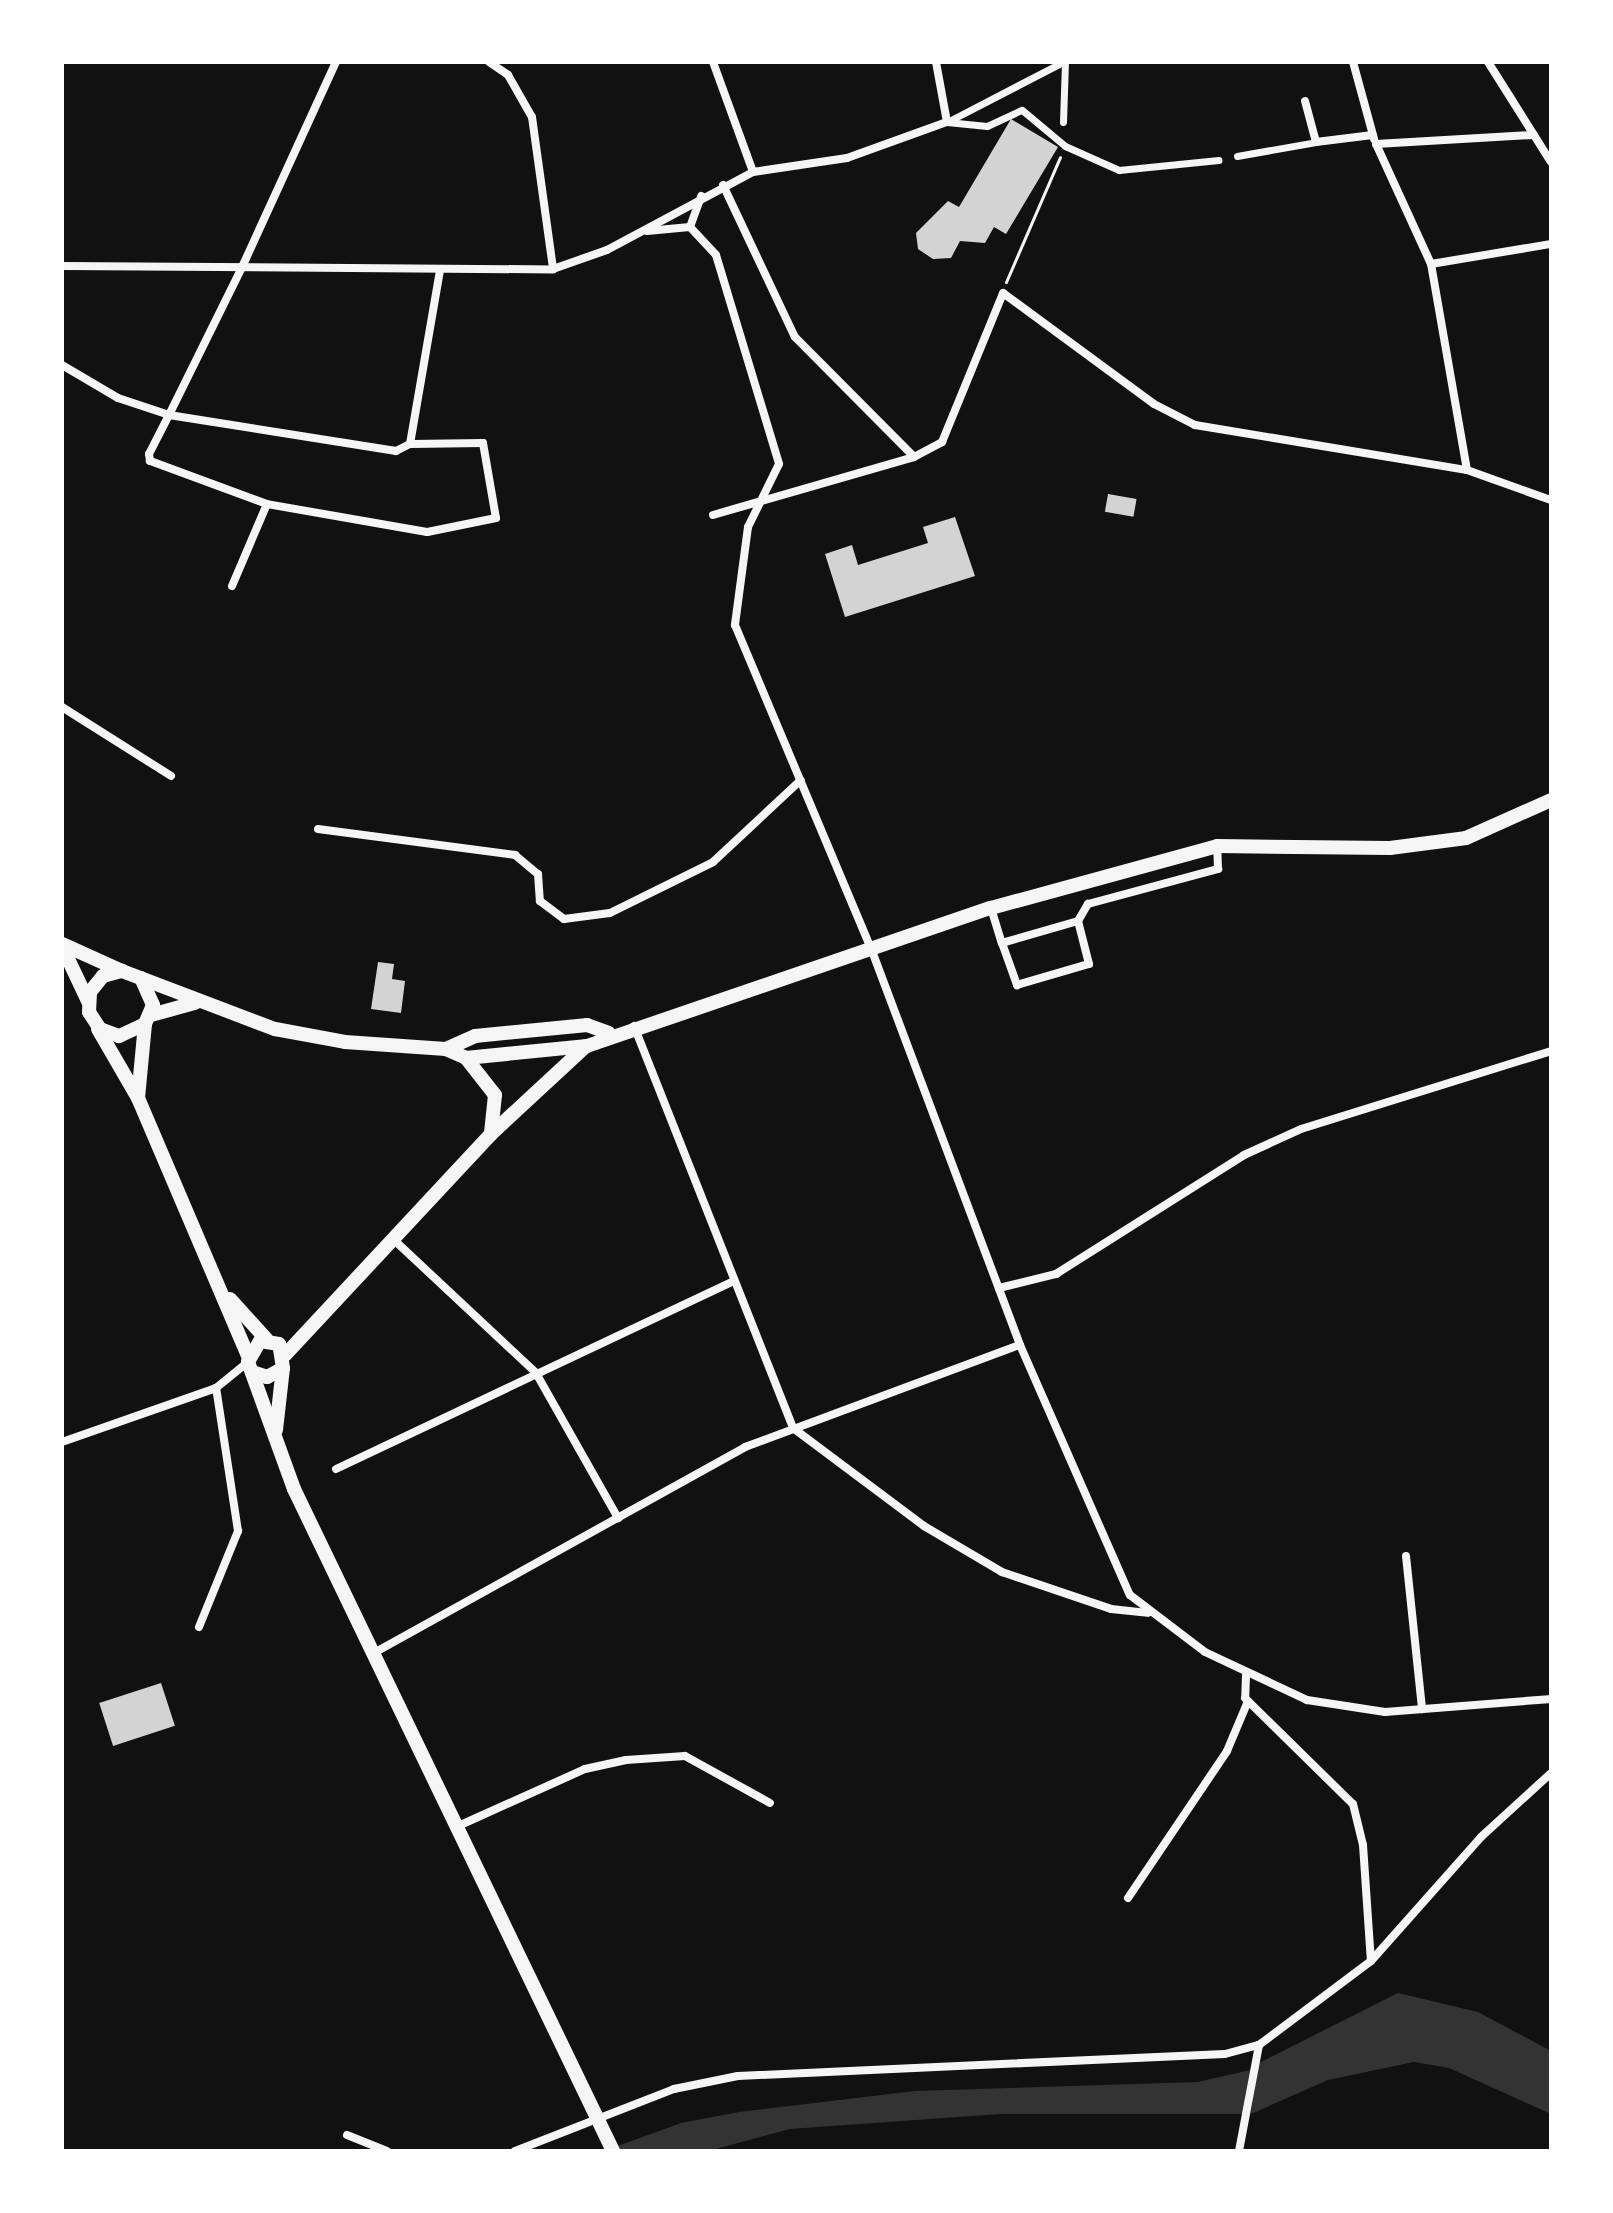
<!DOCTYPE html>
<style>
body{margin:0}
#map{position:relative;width:1613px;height:2213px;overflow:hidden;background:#111;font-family:"DejaVu Sans",sans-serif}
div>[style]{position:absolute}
.water>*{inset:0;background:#333}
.building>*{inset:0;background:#d3d3d3;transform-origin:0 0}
.path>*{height:3px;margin:-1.5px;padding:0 1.5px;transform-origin:1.5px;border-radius:1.5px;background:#f5f5f5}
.pedestrian>*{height:7px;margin:-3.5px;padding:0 3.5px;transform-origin:3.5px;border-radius:3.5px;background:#f5f5f5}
.minor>*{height:8px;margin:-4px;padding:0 4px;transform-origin:4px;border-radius:4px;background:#f5f5f5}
.secondary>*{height:14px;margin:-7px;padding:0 7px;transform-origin:7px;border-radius:7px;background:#f5f5f5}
span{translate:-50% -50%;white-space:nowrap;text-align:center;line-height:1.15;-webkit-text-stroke:6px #fff;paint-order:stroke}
.frame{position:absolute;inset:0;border:64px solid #fff;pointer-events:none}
</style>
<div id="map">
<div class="water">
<i style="clip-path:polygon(1398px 1993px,1478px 2012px,1551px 2051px,1551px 2114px,1449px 2068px,1414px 2062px,1328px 2080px,1251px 2114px,1257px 2064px)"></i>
<i style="clip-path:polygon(1250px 2070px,1243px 2114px,1000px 2114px,790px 2129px,708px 2151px,604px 2151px,681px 2123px,739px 2112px,915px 2091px,1198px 2082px)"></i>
</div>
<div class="building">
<i style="clip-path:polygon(1011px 119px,1058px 147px,1006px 234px,994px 227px,985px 243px,960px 241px,951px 258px,933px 259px,918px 249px,916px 233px,948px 201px,959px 207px)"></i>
<i style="left:1108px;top:494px;width:29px;height:18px;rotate:10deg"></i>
<i style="clip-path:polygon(955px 517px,975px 576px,845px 617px,825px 554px,852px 545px,858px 565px,928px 543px,923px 527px)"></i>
<i style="clip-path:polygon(378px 962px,394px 964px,392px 979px,405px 981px,401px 1013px,371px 1009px)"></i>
<i style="left:161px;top:1683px;width:45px;height:65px;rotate:72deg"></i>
</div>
<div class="path">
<i style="left:1006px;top:282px;width:136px;rotate:-66.6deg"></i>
</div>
<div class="pedestrian">
<i style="left:949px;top:121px;width:128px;rotate:-27.4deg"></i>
<i style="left:947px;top:122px;width:40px;rotate:5.7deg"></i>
<i style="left:987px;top:126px;width:38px;rotate:-25deg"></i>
<i style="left:1022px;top:110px;width:56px;rotate:39.9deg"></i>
<i style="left:1065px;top:146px;width:59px;rotate:24deg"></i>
<i style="left:1119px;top:170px;width:100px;rotate:-5.7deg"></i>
<i style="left:1063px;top:122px;width:60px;rotate:-88.1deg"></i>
<i style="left:1237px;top:156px;width:80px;rotate:-10deg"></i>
</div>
<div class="minor">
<i style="left:489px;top:62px;width:23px;rotate:34deg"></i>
<i style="left:508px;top:75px;width:48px;rotate:60.3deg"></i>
<i style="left:532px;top:117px;width:153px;rotate:82.1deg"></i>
<i style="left:713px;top:62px;width:117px;rotate:70deg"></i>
<i style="left:1353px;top:62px;width:80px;rotate:74.7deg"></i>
<i style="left:1488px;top:62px;width:118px;rotate:57.8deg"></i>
<i style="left:1305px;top:101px;width:42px;rotate:75deg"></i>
<i style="left:1316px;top:142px;width:57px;rotate:-7deg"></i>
<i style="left:723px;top:185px;width:168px;rotate:64.7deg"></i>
<i style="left:795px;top:337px;width:169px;rotate:45.2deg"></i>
<i style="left:690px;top:227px;width:38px;rotate:47deg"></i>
<i style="left:716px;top:255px;width:218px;rotate:73.2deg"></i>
<i style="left:779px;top:464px;width:70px;rotate:116.2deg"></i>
<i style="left:748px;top:527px;width:99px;rotate:97.6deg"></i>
<i style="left:735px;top:625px;width:354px;rotate:67.2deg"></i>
<i style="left:872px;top:951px;width:421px;rotate:69.4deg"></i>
<i style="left:1020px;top:1345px;width:273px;rotate:66.3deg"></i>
<i style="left:1130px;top:1595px;width:94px;rotate:37.2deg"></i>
<i style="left:1205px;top:1652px;width:113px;rotate:25.2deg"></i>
<i style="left:1307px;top:1700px;width:79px;rotate:8.7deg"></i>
<i style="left:1385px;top:1712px;width:167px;rotate:-4.5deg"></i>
<i style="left:690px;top:227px;width:33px;rotate:-70deg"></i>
<i style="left:647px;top:231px;width:43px;rotate:-5.3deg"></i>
<i style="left:1431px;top:264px;width:122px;rotate:-9.5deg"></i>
<i style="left:62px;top:266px;width:491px;rotate:0.4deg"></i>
<i style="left:553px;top:269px;width:57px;rotate:-19.4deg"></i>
<i style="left:607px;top:250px;width:166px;rotate:-28.1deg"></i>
<i style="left:753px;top:172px;width:95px;rotate:-8.5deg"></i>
<i style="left:847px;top:158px;width:106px;rotate:-19.8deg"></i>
<i style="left:947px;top:122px;width:61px;rotate:-100.4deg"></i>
<i style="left:62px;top:365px;width:65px;rotate:30.5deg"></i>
<i style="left:118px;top:398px;width:54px;rotate:18.4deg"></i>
<i style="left:169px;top:415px;width:230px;rotate:9deg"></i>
<i style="left:396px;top:451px;width:16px;rotate:-27deg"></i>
<i style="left:410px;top:444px;width:73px;rotate:-0.8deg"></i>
<i style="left:483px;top:443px;width:76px;rotate:80.2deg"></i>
<i style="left:496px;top:518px;width:70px;rotate:168.5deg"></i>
<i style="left:427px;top:532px;width:162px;rotate:-170.1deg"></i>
<i style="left:267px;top:504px;width:125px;rotate:-159.8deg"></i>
<i style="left:150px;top:461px;width:7px;rotate:-98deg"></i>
<i style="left:149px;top:454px;width:44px;rotate:-62.9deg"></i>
<i style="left:169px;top:415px;width:167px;rotate:-63.7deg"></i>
<i style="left:243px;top:265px;width:223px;rotate:-65.4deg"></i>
<i style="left:410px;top:444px;width:177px;rotate:-80.2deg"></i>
<i style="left:1467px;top:470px;width:209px;rotate:-99.9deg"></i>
<i style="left:1431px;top:264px;width:132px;rotate:-114.6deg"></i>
<i style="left:1376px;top:144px;width:158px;rotate:-3.3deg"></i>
<i style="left:713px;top:515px;width:209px;rotate:-16.1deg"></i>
<i style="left:914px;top:457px;width:32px;rotate:-28deg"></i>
<i style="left:942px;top:442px;width:161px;rotate:-67.7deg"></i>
<i style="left:1003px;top:293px;width:187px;rotate:36.3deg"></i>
<i style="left:1154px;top:404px;width:46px;rotate:27.1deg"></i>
<i style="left:1195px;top:425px;width:276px;rotate:9.4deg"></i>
<i style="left:1467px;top:470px;width:89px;rotate:19.7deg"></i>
<i style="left:232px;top:586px;width:89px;rotate:-66.9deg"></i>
<i style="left:62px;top:707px;width:129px;rotate:32.3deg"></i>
<i style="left:318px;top:829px;width:199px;rotate:7.5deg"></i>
<i style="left:515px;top:855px;width:30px;rotate:40deg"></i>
<i style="left:538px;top:874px;width:27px;rotate:86deg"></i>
<i style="left:540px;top:901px;width:30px;rotate:37deg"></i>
<i style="left:564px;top:919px;width:46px;rotate:-7.4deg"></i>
<i style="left:610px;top:913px;width:115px;rotate:-26.3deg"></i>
<i style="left:713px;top:862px;width:120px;rotate:-43deg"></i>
<i style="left:991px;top:908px;width:37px;rotate:73deg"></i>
<i style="left:1002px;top:943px;width:45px;rotate:70.3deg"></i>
<i style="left:1017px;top:985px;width:75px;rotate:-16.3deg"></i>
<i style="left:1089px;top:964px;width:44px;rotate:-104.3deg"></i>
<i style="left:1078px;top:921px;width:79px;rotate:163.9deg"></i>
<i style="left:1078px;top:921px;width:20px;rotate:-60deg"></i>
<i style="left:1088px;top:904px;width:135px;rotate:-15.1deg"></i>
<i style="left:1218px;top:869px;width:23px;rotate:-92deg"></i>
<i style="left:634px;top:1026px;width:432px;rotate:68.4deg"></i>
<i style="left:793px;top:1428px;width:164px;rotate:36.8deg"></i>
<i style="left:924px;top:1526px;width:91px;rotate:30.5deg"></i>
<i style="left:1002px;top:1572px;width:115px;rotate:18.7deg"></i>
<i style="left:1111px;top:1609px;width:37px;rotate:6deg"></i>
<i style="left:393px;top:1239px;width:196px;rotate:43.1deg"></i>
<i style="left:536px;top:1373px;width:167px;rotate:60.5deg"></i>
<i style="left:999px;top:1288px;width:59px;rotate:-13.8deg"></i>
<i style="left:1056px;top:1274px;width:222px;rotate:-32.3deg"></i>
<i style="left:1244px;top:1155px;width:63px;rotate:-24.5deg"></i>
<i style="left:1301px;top:1129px;width:262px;rotate:-17.3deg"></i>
<i style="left:62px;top:1442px;width:163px;rotate:-19.3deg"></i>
<i style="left:216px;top:1388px;width:41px;rotate:-39.1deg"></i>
<i style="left:336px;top:1469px;width:438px;rotate:-25.3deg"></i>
<i style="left:1406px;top:1556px;width:154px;rotate:84deg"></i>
<i style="left:199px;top:1627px;width:104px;rotate:-67.9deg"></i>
<i style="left:238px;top:1531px;width:145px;rotate:-98.7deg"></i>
<i style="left:372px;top:1654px;width:427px;rotate:-29deg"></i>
<i style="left:745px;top:1447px;width:293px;rotate:-20.4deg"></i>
<i style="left:1246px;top:1675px;width:23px;rotate:92deg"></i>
<i style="left:1245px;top:1698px;width:151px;rotate:44.5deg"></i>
<i style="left:1353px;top:1804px;width:42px;rotate:76.3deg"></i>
<i style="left:1363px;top:1845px;width:116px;rotate:86.1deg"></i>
<i style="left:456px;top:1827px;width:141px;rotate:-24.2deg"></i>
<i style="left:585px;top:1769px;width:42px;rotate:-12.4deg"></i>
<i style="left:626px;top:1760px;width:59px;rotate:-3.9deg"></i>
<i style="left:685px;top:1756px;width:97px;rotate:28.9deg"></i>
<i style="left:1128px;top:1898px;width:177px;rotate:-56deg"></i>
<i style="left:1227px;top:1751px;width:54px;rotate:-67.2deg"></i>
<i style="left:347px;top:2135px;width:43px;rotate:21.8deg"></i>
<i style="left:515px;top:2151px;width:171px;rotate:-21.3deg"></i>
<i style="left:674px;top:2089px;width:65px;rotate:-11.5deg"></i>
<i style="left:738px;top:2076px;width:487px;rotate:-2.6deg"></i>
<i style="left:1225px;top:2054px;width:35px;rotate:-15deg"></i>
<i style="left:1259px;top:2045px;width:140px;rotate:-36.9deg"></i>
<i style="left:1371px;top:1961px;width:166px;rotate:-48.4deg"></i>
<i style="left:1481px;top:1837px;width:95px;rotate:-42.4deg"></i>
<i style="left:1239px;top:2151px;width:108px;rotate:-79.3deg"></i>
</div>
<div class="secondary">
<i style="left:62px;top:944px;width:66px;rotate:24.2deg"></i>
<i style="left:62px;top:946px;width:61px;rotate:64.7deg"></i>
<i style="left:141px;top:978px;width:30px;rotate:66deg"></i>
<i style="left:153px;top:1005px;width:21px;rotate:113deg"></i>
<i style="left:145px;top:1024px;width:29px;rotate:155deg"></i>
<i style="left:119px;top:1036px;width:20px;rotate:-160deg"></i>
<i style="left:100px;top:1029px;width:20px;rotate:-123deg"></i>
<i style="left:89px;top:1012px;width:20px;rotate:-87deg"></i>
<i style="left:90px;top:992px;width:21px;rotate:-51deg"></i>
<i style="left:103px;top:976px;width:20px;rotate:-15deg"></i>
<i style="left:122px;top:971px;width:164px;rotate:20.8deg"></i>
<i style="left:275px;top:1029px;width:71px;rotate:10.5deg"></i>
<i style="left:345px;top:1042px;width:101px;rotate:4deg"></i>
<i style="left:446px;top:1049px;width:22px;rotate:24deg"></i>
<i style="left:466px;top:1058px;width:122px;rotate:-5.7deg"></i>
<i style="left:587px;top:1046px;width:427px;rotate:-18.9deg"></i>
<i style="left:991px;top:908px;width:234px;rotate:-15.3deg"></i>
<i style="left:1217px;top:846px;width:173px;rotate:0.7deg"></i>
<i style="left:1390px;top:848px;width:77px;rotate:-7.5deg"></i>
<i style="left:1466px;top:838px;width:93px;rotate:-24.1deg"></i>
<i style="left:151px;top:1015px;width:46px;rotate:-15.3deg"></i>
<i style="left:98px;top:1029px;width:80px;rotate:59.9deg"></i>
<i style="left:138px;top:1098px;width:280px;rotate:66.9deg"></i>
<i style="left:446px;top:1049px;width:32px;rotate:-24deg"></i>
<i style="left:475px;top:1036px;width:113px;rotate:-5.6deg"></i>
<i style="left:587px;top:1025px;width:23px;rotate:20deg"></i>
<i style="left:466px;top:1058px;width:47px;rotate:51.9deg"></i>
<i style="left:495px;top:1095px;width:39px;rotate:96deg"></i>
<i style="left:138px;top:1098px;width:74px;rotate:-84.6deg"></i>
<i style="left:230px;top:1299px;width:55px;rotate:47.9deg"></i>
<i style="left:285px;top:1355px;width:302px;rotate:-47deg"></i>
<i style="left:491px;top:1134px;width:129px;rotate:-42.8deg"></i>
<i style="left:255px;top:1373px;width:13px;rotate:18deg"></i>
<i style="left:267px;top:1377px;width:18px;rotate:-29deg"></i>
<i style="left:283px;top:1368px;width:24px;rotate:-99deg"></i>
<i style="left:279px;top:1344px;width:19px;rotate:-171deg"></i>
<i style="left:260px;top:1341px;width:24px;rotate:120deg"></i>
<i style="left:248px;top:1362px;width:135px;rotate:70.1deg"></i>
<i style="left:294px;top:1489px;width:735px;rotate:64.27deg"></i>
<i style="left:276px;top:1430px;width:62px;rotate:-83.6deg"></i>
</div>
<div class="frame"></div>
</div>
